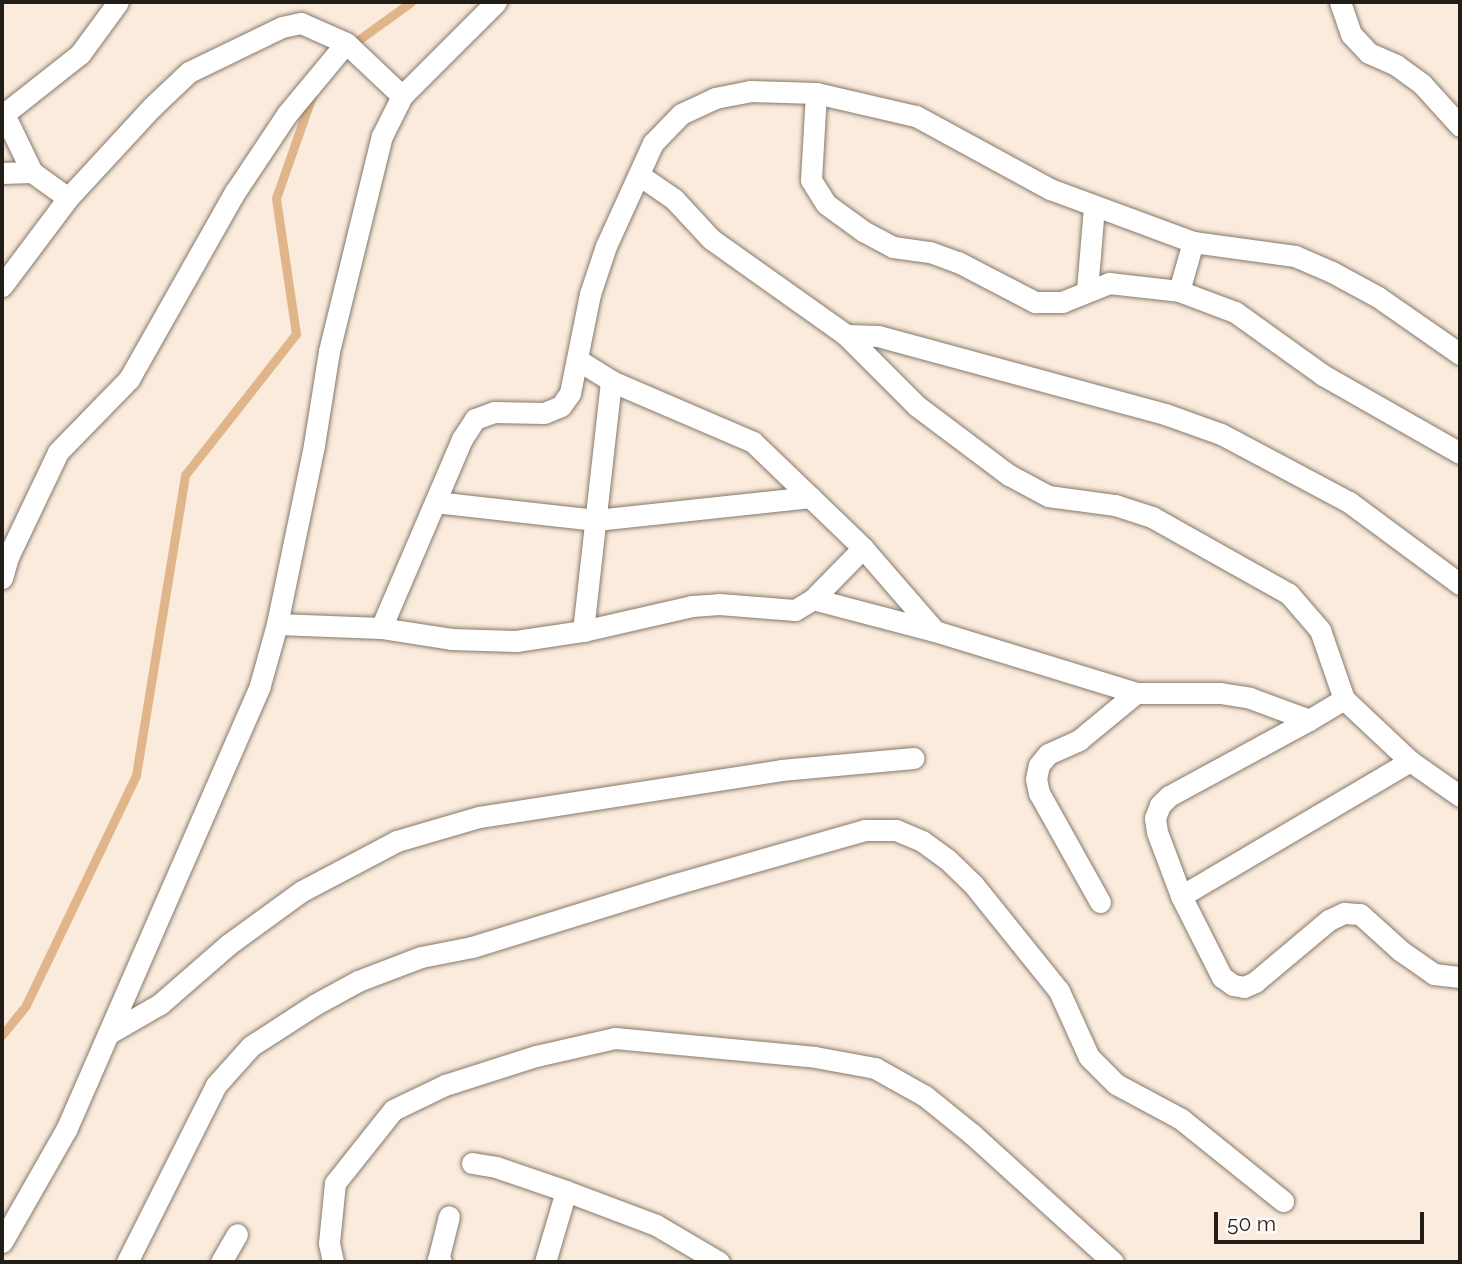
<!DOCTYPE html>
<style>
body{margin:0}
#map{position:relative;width:1462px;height:1264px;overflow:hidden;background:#faebdc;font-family:Raleway,sans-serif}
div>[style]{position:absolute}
.stream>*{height:9px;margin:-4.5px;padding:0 4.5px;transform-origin:4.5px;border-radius:4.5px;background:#e1b58a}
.roads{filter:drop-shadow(0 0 2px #86786b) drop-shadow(0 0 2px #86786b)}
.minor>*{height:21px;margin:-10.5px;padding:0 10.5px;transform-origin:10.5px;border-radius:10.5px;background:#fff}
span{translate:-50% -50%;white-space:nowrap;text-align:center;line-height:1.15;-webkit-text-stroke:7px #fdfaf7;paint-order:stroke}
.frame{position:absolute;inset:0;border:4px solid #231d18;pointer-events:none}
.scale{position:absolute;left:1214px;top:1212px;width:210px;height:32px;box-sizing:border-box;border:4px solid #231d18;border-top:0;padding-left:9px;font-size:21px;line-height:24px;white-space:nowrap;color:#231d18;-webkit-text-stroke:5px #fdfaf7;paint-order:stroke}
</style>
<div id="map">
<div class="stream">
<i style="left:350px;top:46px;width:75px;rotate:-35.8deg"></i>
<i style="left:2px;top:1035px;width:38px;rotate:-51deg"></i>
<i style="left:26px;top:1005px;width:255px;rotate:-64.4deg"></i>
<i style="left:136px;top:775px;width:304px;rotate:-80.7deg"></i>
<i style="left:185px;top:475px;width:179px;rotate:-51.8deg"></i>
<i style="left:296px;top:334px;width:137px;rotate:-98.4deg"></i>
<i style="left:276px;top:198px;width:111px;rotate:-70.6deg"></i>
</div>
<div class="roads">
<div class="minor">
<i style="left:1340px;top:2px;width:34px;rotate:71deg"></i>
<i style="left:1351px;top:34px;width:26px;rotate:47deg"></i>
<i style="left:1369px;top:53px;width:30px;rotate:24deg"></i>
<i style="left:1396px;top:65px;width:32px;rotate:36deg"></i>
<i style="left:1422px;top:84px;width:57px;rotate:47.9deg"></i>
<i style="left:816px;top:93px;width:87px;rotate:93.3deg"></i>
<i style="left:811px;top:180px;width:28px;rotate:58deg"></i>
<i style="left:826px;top:204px;width:46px;rotate:36.1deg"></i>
<i style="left:863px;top:231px;width:34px;rotate:28deg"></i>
<i style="left:893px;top:247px;width:37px;rotate:8deg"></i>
<i style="left:930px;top:252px;width:30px;rotate:20deg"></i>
<i style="left:958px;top:262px;width:87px;rotate:27.5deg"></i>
<i style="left:1035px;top:302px;width:27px"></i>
<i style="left:1062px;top:302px;width:51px;rotate:-22deg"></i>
<i style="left:1109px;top:283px;width:70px;rotate:6.5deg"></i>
<i style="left:1179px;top:291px;width:60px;rotate:20.6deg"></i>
<i style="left:1235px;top:312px;width:108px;rotate:35.6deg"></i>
<i style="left:1323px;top:375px;width:158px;rotate:29.7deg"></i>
<i style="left:32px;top:172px;width:64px;rotate:-115.8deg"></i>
<i style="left:4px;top:114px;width:97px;rotate:-38.3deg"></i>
<i style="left:80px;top:54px;width:64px;rotate:-53.8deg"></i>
<i style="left:2px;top:173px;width:30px;rotate:-2deg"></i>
<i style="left:32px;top:172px;width:44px;rotate:35.8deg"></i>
<i style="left:639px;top:175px;width:42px;rotate:34.4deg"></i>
<i style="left:674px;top:199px;width:54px;rotate:47.2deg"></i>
<i style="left:711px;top:239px;width:166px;rotate:35.4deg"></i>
<i style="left:846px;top:335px;width:32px;rotate:2deg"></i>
<i style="left:878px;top:336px;width:297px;rotate:15.2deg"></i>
<i style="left:1165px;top:414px;width:59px;rotate:19.7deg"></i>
<i style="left:1221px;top:434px;width:145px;rotate:28deg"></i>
<i style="left:1349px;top:502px;width:138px;rotate:36.5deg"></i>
<i style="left:2px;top:286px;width:110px;rotate:-53.1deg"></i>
<i style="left:68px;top:198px;width:124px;rotate:-47.3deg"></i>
<i style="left:152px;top:107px;width:51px;rotate:-43.4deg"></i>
<i style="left:189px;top:72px;width:103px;rotate:-25.8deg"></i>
<i style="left:282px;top:27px;width:19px;rotate:-12deg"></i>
<i style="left:301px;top:23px;width:49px;rotate:24deg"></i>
<i style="left:346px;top:43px;width:77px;rotate:43.4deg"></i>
<i style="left:1087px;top:290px;width:84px;rotate:-85.2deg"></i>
<i style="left:1179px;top:291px;width:51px;rotate:-74.1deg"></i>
<i style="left:846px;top:335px;width:100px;rotate:45deg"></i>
<i style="left:917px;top:406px;width:115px;rotate:36.9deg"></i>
<i style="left:1009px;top:475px;width:44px;rotate:28.3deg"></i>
<i style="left:1048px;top:496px;width:68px;rotate:7.7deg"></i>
<i style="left:1115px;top:505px;width:39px;rotate:18deg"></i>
<i style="left:1152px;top:517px;width:157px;rotate:29.3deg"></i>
<i style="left:1289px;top:594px;width:48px;rotate:49.3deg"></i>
<i style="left:1320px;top:630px;width:73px;rotate:70.8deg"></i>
<i style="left:1344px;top:699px;width:91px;rotate:43.2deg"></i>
<i style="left:1410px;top:761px;width:61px;rotate:35deg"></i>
<i style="left:578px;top:360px;width:39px;rotate:32deg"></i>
<i style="left:611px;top:381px;width:155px;rotate:23.2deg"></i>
<i style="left:753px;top:442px;width:153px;rotate:43.9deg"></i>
<i style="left:863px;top:548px;width:110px;rotate:49.1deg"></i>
<i style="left:435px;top:502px;width:162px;rotate:6.4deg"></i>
<i style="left:596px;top:520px;width:216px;rotate:-6.1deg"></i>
<i style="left:2px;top:578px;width:22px;rotate:-74deg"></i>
<i style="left:8px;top:557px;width:116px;rotate:-64.5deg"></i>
<i style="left:58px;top:452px;width:102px;rotate:-45.8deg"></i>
<i style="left:129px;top:379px;width:215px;rotate:-60.5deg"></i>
<i style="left:235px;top:192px;width:94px;rotate:-56.3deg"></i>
<i style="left:287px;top:114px;width:92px;rotate:-50.3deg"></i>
<i style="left:813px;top:599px;width:126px;rotate:14.7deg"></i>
<i style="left:935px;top:631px;width:210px;rotate:17.1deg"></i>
<i style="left:277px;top:624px;width:104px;rotate:2.2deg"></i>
<i style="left:381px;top:628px;width:71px;rotate:8.9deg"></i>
<i style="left:451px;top:639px;width:65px;rotate:1.8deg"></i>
<i style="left:516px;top:641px;width:68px;rotate:-8.5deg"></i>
<i style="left:583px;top:631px;width:112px;rotate:-12.9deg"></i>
<i style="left:692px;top:606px;width:27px;rotate:-4deg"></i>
<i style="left:719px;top:604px;width:76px;rotate:4.5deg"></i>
<i style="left:795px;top:610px;width:21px;rotate:-31deg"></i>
<i style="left:813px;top:599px;width:71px;rotate:-45.6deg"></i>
<i style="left:381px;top:628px;width:206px;rotate:-66.8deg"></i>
<i style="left:462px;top:439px;width:24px;rotate:-57deg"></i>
<i style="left:475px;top:419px;width:20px;rotate:-20deg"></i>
<i style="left:494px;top:412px;width:50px;rotate:1.1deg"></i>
<i style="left:544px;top:413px;width:18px;rotate:-22deg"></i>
<i style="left:561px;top:406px;width:16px;rotate:-55deg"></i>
<i style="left:570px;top:393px;width:101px;rotate:-78.6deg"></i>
<i style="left:590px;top:294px;width:51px;rotate:-71.6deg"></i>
<i style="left:606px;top:246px;width:113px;rotate:-65.5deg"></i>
<i style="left:653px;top:143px;width:40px;rotate:-46deg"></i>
<i style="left:681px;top:114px;width:38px;rotate:-25deg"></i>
<i style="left:715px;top:98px;width:36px;rotate:-11deg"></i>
<i style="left:750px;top:91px;width:66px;rotate:1.7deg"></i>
<i style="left:816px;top:93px;width:103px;rotate:13deg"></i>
<i style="left:916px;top:116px;width:153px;rotate:28.6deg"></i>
<i style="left:1050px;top:189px;width:153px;rotate:20.3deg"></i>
<i style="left:1193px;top:242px;width:103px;rotate:7.8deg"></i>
<i style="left:1295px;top:256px;width:40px;rotate:23.4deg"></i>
<i style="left:1332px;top:272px;width:52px;rotate:28.5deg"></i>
<i style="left:1378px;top:297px;width:100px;rotate:34.8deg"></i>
<i style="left:583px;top:631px;width:252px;rotate:-83.6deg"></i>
<i style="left:1309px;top:720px;width:159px;rotate:151.5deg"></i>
<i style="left:1169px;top:796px;width:13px;rotate:135deg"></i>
<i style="left:1160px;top:805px;width:14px;rotate:111deg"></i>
<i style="left:1155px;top:818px;width:14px;rotate:82deg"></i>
<i style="left:1157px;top:832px;width:68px;rotate:69.4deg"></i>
<i style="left:1181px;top:896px;width:91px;rotate:63.2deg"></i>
<i style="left:1222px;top:977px;width:14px;rotate:36deg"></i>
<i style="left:1233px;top:985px;width:11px;rotate:10deg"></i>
<i style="left:1244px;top:987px;width:12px;rotate:-24deg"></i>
<i style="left:1255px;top:982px;width:97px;rotate:-40deg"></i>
<i style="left:1329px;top:920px;width:17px;rotate:-25deg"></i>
<i style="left:1344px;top:913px;width:16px;rotate:4deg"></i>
<i style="left:1360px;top:914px;width:55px;rotate:42.1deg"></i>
<i style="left:1401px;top:951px;width:40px;rotate:34.9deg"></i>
<i style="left:1434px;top:974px;width:26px;rotate:7deg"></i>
<i style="left:1181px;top:896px;width:266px;rotate:-30.5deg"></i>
<i style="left:1100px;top:902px;width:125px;rotate:-119.2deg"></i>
<i style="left:1039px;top:793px;width:14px;rotate:-102deg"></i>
<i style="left:1036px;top:779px;width:14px;rotate:-78deg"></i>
<i style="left:1039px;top:765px;width:14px;rotate:-51deg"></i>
<i style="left:1048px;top:754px;width:34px;rotate:-24deg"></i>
<i style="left:1079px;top:740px;width:74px;rotate:-39.5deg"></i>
<i style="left:1136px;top:693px;width:84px"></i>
<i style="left:1220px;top:693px;width:30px;rotate:9deg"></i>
<i style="left:1250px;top:698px;width:63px;rotate:20.4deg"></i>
<i style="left:1309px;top:720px;width:41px;rotate:-31deg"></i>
<i style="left:108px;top:1034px;width:60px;rotate:-30deg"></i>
<i style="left:160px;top:1004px;width:91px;rotate:-41deg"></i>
<i style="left:229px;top:944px;width:90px;rotate:-36deg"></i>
<i style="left:302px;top:891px;width:107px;rotate:-27.8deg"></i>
<i style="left:397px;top:841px;width:85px;rotate:-16.3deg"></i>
<i style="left:479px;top:817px;width:306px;rotate:-8.8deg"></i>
<i style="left:781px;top:770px;width:133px;rotate:-5.2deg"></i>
<i style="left:472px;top:1163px;width:24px;rotate:9deg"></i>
<i style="left:496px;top:1167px;width:74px;rotate:18.9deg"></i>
<i style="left:566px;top:1191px;width:96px;rotate:20.7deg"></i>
<i style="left:656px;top:1225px;width:73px;rotate:30.4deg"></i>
<i style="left:2px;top:1242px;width:129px;rotate:-60.3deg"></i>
<i style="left:66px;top:1130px;width:485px;rotate:-66.4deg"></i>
<i style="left:260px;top:685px;width:63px;rotate:-74.4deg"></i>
<i style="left:277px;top:624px;width:183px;rotate:-78.3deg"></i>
<i style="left:314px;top:445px;width:95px;rotate:-80.9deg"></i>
<i style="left:329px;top:351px;width:221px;rotate:-76.2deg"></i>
<i style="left:382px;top:136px;width:45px;rotate:-63.4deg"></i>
<i style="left:402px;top:96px;width:133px;rotate:-45deg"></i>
<i style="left:127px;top:1262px;width:198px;rotate:-63.3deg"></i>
<i style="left:216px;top:1085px;width:52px;rotate:-48.1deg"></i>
<i style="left:251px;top:1046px;width:77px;rotate:-32.9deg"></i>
<i style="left:316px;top:1004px;width:48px;rotate:-28.7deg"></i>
<i style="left:358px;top:981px;width:67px;rotate:-20.9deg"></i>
<i style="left:421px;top:957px;width:52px;rotate:-11.1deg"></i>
<i style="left:472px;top:947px;width:209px;rotate:-17.2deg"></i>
<i style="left:672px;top:885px;width:201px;rotate:-15.9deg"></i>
<i style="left:865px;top:830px;width:31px"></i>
<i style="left:896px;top:830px;width:28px;rotate:23deg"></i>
<i style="left:922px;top:841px;width:31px;rotate:36deg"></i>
<i style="left:947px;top:859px;width:36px;rotate:44deg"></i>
<i style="left:973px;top:884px;width:137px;rotate:51.2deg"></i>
<i style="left:1059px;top:991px;width:72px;rotate:65.6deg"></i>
<i style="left:1089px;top:1057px;width:38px;rotate:45deg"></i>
<i style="left:1116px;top:1084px;width:74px;rotate:28.3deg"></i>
<i style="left:1181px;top:1119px;width:131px;rotate:38.8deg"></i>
<i style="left:221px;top:1262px;width:32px;rotate:-60deg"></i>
<i style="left:333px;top:1262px;width:19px;rotate:-102deg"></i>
<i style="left:329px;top:1243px;width:60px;rotate:-84.3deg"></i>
<i style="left:335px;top:1183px;width:93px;rotate:-51.5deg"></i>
<i style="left:393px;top:1110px;width:58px;rotate:-25.7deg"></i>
<i style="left:445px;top:1085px;width:96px;rotate:-17.7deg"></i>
<i style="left:536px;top:1056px;width:81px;rotate:-12.8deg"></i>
<i style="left:615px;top:1038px;width:201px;rotate:5.4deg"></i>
<i style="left:815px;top:1057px;width:61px;rotate:10.4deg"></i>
<i style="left:875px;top:1068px;width:57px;rotate:29.2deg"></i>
<i style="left:925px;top:1096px;width:60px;rotate:39deg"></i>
<i style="left:972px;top:1134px;width:190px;rotate:42.2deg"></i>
<i style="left:441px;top:1262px;width:4px;rotate:-146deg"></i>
<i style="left:438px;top:1260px;width:45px;rotate:-76deg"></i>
<i style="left:545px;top:1262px;width:74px;rotate:-73.5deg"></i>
</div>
</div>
<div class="frame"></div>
<div class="scale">50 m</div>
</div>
